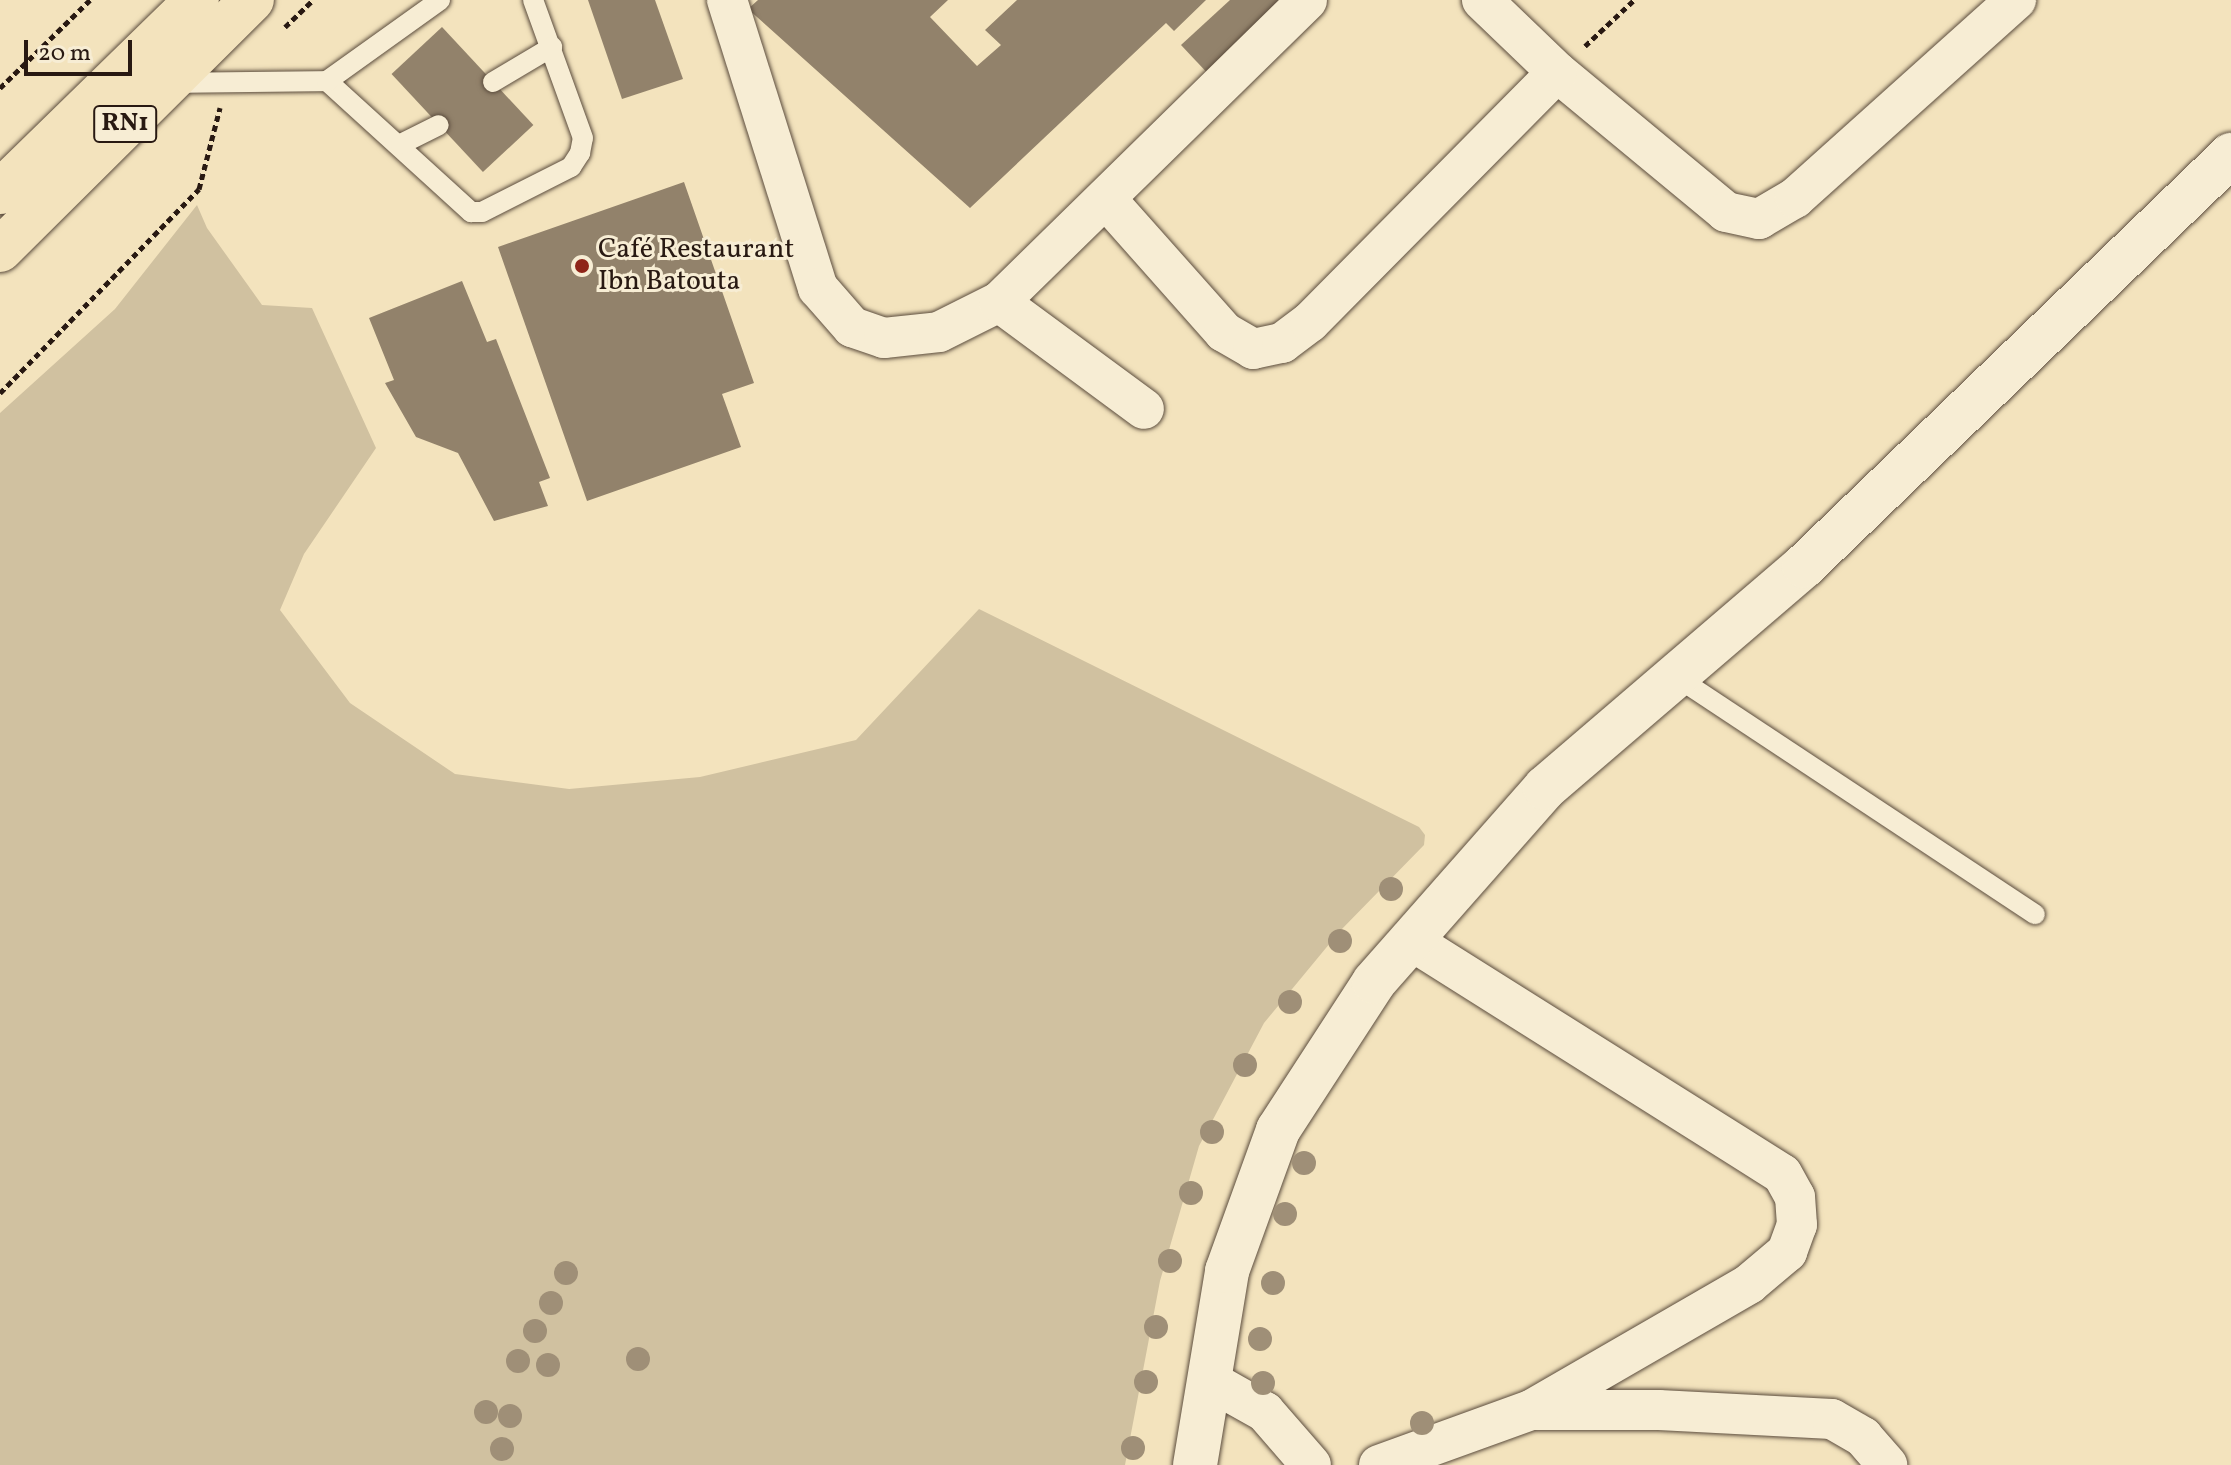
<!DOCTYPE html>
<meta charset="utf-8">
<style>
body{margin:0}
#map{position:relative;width:2231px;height:1465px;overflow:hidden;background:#f3e3bd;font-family:Vollkorn,serif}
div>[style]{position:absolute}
.green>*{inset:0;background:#d0c1a0}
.building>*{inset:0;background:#92826b;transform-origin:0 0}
.path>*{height:5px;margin-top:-2.5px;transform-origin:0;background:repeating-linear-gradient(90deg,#281912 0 6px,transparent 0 10px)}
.roads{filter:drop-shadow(0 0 2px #5b4c3d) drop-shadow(0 0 2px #5b4c3d)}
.lane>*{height:20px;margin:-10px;padding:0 10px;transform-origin:10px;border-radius:10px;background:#f7edd4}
.street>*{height:40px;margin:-20px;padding:0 20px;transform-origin:20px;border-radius:20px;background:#f7edd4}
.secondary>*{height:44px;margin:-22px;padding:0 22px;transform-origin:22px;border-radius:22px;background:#f7edd4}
.highway>*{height:44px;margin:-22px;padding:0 22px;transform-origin:22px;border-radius:22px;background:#f3e3bd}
.trees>*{width:24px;height:24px;margin:-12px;border-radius:50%;background:#9f8f77}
.dots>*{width:22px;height:22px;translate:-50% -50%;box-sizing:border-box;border:4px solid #f7edd4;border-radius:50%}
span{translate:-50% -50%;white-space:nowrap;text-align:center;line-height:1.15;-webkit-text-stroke:6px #f7edd4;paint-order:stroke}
.shield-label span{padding:2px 6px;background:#f7edd4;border:2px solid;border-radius:6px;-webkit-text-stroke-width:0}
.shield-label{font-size:26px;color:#281912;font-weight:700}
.poi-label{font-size:28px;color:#281912}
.left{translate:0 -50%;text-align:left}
.scale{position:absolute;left:24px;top:40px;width:108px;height:36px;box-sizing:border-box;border:4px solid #281912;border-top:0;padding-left:10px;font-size:24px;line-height:28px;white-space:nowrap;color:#281912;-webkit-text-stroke:6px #f7edd4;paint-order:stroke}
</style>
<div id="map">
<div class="green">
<i style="clip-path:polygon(197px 205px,207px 228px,262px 305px,312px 308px,376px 448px,304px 554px,280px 610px,350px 703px,455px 774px,569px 789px,700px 777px,856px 740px,979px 609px,1419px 827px,1425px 835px,1424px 845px,1340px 931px,1264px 1023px,1199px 1146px,1160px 1281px,1125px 1465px,0 1465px,0 413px,115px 309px)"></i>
</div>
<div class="building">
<i style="clip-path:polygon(588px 0,655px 0,683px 79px,622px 99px)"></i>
<i style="clip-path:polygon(758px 0,948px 0,930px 17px,977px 66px,1001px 45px,985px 30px,1017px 0,1206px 0,1174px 31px,1166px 23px,970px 208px,748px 9px)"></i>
<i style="clip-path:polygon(1230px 0,1296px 0,1212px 78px,1181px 45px)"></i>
<i style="left:442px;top:27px;width:134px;height:69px;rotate:47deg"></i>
<i style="clip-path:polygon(684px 182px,754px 383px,722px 394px,741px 447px,587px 501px,498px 247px)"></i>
<i style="clip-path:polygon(462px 281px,487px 342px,496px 339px,550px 478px,539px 482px,548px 506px,494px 521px,458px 453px,416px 437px,385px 383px,394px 380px,369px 318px)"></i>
</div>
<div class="path">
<i style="left:285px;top:27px;width:39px;rotate:-44deg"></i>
<i style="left:1585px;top:46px;width:67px;rotate:-43.2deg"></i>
<i style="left:0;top:88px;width:126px;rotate:-44.4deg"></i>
<i style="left:0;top:393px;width:285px;rotate:-45.7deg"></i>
<i style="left:199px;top:189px;width:84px;rotate:-75.5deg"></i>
</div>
<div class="roads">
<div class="lane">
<i style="left:327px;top:81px;width:195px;rotate:42.3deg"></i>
<i style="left:471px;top:212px;width:11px"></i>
<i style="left:482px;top:212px;width:100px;rotate:-26.8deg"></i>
<i style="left:571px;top:167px;width:17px;rotate:-57deg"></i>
<i style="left:580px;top:153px;width:15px;rotate:-79deg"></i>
<i style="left:583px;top:138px;width:147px;rotate:-109.9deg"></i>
<i style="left:493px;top:82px;width:69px;rotate:-30.7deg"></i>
<i style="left:174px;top:83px;width:153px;rotate:-0.7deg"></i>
<i style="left:327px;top:81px;width:139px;rotate:-35.6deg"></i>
<i style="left:401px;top:144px;width:42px;rotate:-26.6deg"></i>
<i style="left:1678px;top:678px;width:428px;rotate:33.5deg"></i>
</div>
<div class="street">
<i style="left:727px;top:0;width:302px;rotate:72.5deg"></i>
<i style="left:818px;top:288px;width:52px;rotate:48.9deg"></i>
<i style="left:852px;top:327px;width:34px;rotate:19deg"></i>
<i style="left:884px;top:338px;width:55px;rotate:-6.2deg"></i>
<i style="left:939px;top:332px;width:67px;rotate:-26.6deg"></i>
<i style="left:999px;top:302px;width:431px;rotate:-44.4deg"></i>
<i style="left:1557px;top:72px;width:219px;rotate:39.6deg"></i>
<i style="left:1726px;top:212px;width:34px;rotate:12deg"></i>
<i style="left:1759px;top:219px;width:42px;rotate:-30.3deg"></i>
<i style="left:1795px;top:198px;width:297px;rotate:-41.9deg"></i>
<i style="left:1106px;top:199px;width:178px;rotate:48.4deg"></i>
<i style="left:1224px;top:332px;width:34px;rotate:30deg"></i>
<i style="left:1253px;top:349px;width:30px;rotate:-12deg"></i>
<i style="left:1282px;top:343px;width:35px;rotate:-37deg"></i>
<i style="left:1310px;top:322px;width:351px;rotate:-45.3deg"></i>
<i style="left:1557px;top:72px;width:104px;rotate:-136.2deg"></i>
<i style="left:999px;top:302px;width:180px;rotate:36.4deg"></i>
<i style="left:1210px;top:1381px;width:63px;rotate:29.4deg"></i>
<i style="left:1265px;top:1412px;width:70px;rotate:49deg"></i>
<i style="left:1535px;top:1410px;width:124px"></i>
<i style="left:1659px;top:1410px;width:173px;rotate:3deg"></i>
<i style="left:1832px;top:1419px;width:36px;rotate:30deg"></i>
<i style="left:1863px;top:1437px;width:37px;rotate:49deg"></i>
<i style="left:1379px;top:1465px;width:162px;rotate:-19.9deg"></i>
<i style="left:1531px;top:1410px;width:252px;rotate:-30deg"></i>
<i style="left:1749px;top:1284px;width:50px;rotate:-40.1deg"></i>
<i style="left:1787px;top:1252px;width:29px;rotate:-70deg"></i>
<i style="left:1797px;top:1225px;width:28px;rotate:-94deg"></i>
<i style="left:1795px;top:1197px;width:26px;rotate:-119deg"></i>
<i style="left:1782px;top:1174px;width:439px;rotate:-147.8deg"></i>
</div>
<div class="secondary">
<i style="left:1195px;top:1465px;width:197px;rotate:-80.6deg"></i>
<i style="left:1227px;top:1271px;width:150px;rotate:-70.1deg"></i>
<i style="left:1278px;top:1130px;width:176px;rotate:-57deg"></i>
<i style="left:1374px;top:982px;width:259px;rotate:-48.6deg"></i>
<i style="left:1545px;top:788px;width:341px;rotate:-40.6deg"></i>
<i style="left:1804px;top:566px;width:593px;rotate:-43.91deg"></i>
</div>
<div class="highway">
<i style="left:0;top:192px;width:275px;rotate:-44.3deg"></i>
<i style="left:0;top:250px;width:355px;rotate:-44.8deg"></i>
</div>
</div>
<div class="trees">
<i style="left:1391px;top:889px"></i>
<i style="left:1340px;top:941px"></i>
<i style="left:1290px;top:1002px"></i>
<i style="left:1245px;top:1065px"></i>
<i style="left:1212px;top:1132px"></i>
<i style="left:1304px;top:1163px"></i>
<i style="left:1191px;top:1193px"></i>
<i style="left:1285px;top:1214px"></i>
<i style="left:1170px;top:1261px"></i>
<i style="left:566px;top:1273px"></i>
<i style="left:1273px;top:1283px"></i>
<i style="left:551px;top:1303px"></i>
<i style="left:1156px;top:1327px"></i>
<i style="left:535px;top:1331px"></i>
<i style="left:1260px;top:1339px"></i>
<i style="left:638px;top:1359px"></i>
<i style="left:518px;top:1361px"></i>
<i style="left:548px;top:1365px"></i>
<i style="left:1146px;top:1382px"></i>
<i style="left:1263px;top:1383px"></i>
<i style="left:486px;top:1412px"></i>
<i style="left:510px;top:1416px"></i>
<i style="left:1422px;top:1423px"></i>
<i style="left:1133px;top:1448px"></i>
<i style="left:502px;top:1449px"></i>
</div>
<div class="dots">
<i style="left:582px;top:266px;background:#8f2418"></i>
</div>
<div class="shield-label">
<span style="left:125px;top:124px">RN1</span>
</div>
<div class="poi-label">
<span class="left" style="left:598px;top:266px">Café Restaurant<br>Ibn Batouta</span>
</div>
<div class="scale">20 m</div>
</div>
